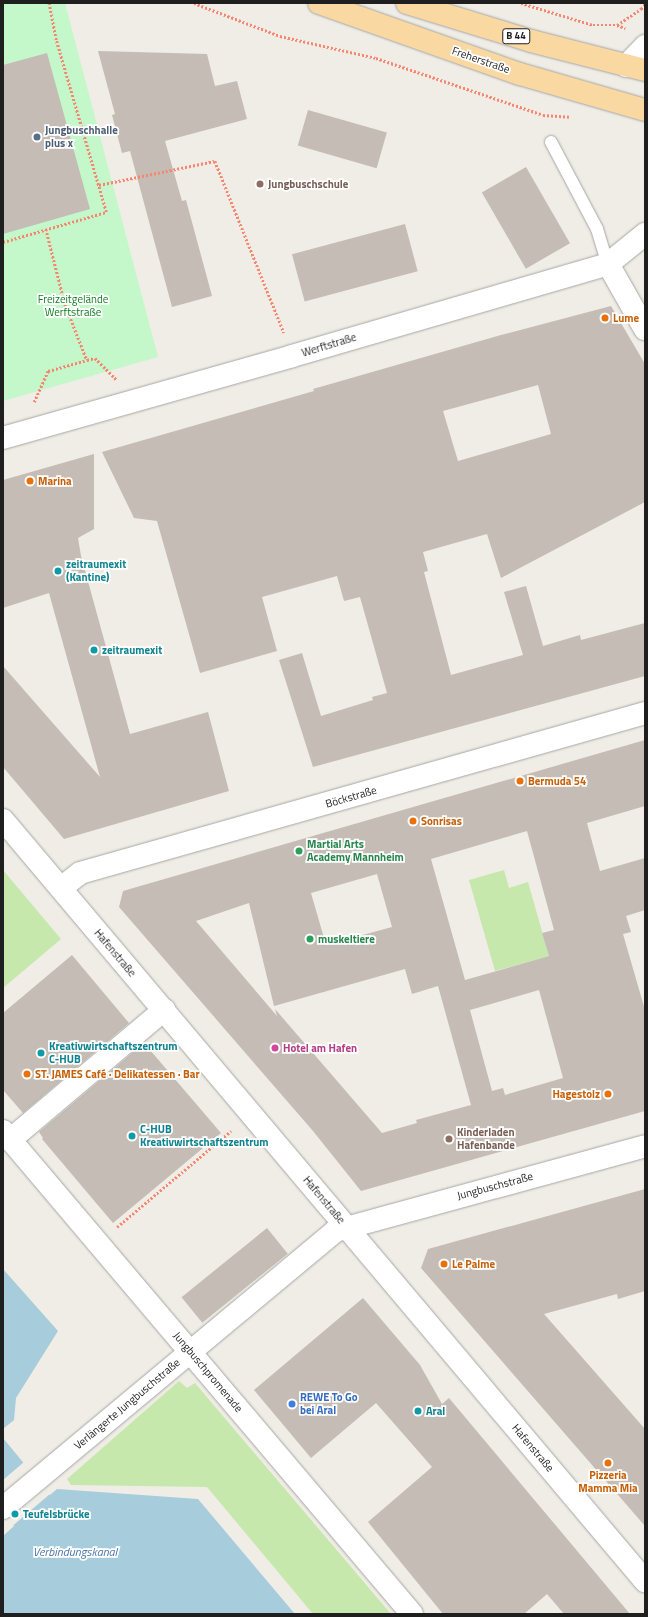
<!DOCTYPE html>
<meta charset="utf-8">
<style>
body{margin:0}
#map{position:relative;width:648px;height:1617px;overflow:hidden;background:#efede5;font-family:"Titillium Web",sans-serif}
div>[style]{position:absolute}
.grass>*{inset:0;background:#c6e8ad}
.park>*{inset:0;background:#c4f8cb}
.water>*{inset:0;background:#a7cddc}
.pier>*{inset:0;background:#efede5}
.building>*{inset:0;background:#c4bcb5;transform-origin:0 0}
.path>*{height:2.5px;margin-top:-1.25px;transform-origin:0;background:repeating-linear-gradient(90deg,#f68670 0 2px,transparent 0 4px)}
.roads{filter:drop-shadow(0 0 1px #a6a6a6) drop-shadow(0 0 1px #a6a6a6)}
.lane>*{height:12px;margin:-6px;padding:0 6px;transform-origin:6px;border-radius:6px;background:#fff}
.street>*{height:22px;margin:-11px;padding:0 11px;transform-origin:11px;border-radius:11px;background:#fff}
.primary>*{height:22px;margin:-11px;padding:0 11px;transform-origin:11px;border-radius:11px;background:#f9d8a1}
.dots>*{width:11px;height:11px;translate:-50% -50%;box-sizing:border-box;border:2px solid #fff;border-radius:50%}
span{translate:-50% -50%;white-space:nowrap;text-align:center;line-height:1.15;-webkit-text-stroke:3.5px #fff;paint-order:stroke}
.shield-label span{padding:1px 3px;background:#fff;border:1px solid;border-radius:3px;-webkit-text-stroke-width:0}
.shield-label{font-size:10px;color:#1f1f1f;font-weight:700}
.street-label{font-size:11px;color:#1f1f1f}
.service-label{font-size:11px;color:#4e5e75;font-weight:700}
.left{translate:0 -50%;text-align:left}
.education-label{font-size:11px;color:#785e54;font-weight:700}
.park-label{font-size:11px;color:#0f7b1e}
.food-label{font-size:11px;color:#c56008;font-weight:700}
.right{translate:-100% -50%;text-align:right}
.culture-label{font-size:11px;color:#0d838f;font-weight:700}
.leisure-label{font-size:11px;color:#27864d;font-weight:700}
.hotel-label{font-size:11px;color:#b23c85;font-weight:700}
.shop-label{font-size:11px;color:#366cbe;font-weight:700}
.water-label{font-size:12px;color:#4e77ac;font-style:italic}
.frame{position:absolute;inset:0;border:4px solid #1f1f1f;pointer-events:none}
</style>
<div id="map">
<div class="grass">
<i style="clip-path:polygon(3px 870px,61px 939px,3px 988px)"></i>
<i style="clip-path:polygon(504px 870px,509px 888px,528px 882px,549px 956px,495px 971px,469px 880px)"></i>
<i style="clip-path:polygon(179px 1381px,187px 1388px,195px 1383px,391px 1614px,313px 1614px,207px 1487px,71px 1485px,67px 1479px)"></i>
</div>
<div class="park">
<i style="clip-path:polygon(8px 3px,65px 3px,158px 357px,3px 401px,3px 5px)"></i>
</div>
<div class="water">
<i style="clip-path:polygon(3px 1269px,58px 1331px,16px 1398px,14px 1420px,3px 1429px)"></i>
<i style="clip-path:polygon(3px 1438px,50px 1495px,57px 1489px,198px 1499px,295px 1614px,3px 1614px,3px 1536px,14px 1526px,3px 1512px)"></i>
</div>
<div class="pier">
<i style="clip-path:polygon(24px 1462px,50px 1494px,3px 1534px,12px 1526px,3px 1516px,3px 1480px)"></i>
</div>
<div class="building">
<i style="clip-path:polygon(98px 51px,207px 54px,215px 86px,237px 81px,247px 119px,165px 141px,182px 201px,186px 200px,212px 296px,172px 307px,130px 151px,122px 153px,112px 115px,115px 114px)"></i>
<i style="clip-path:polygon(47px 53px,90px 209px,3px 234px,3px 65px)"></i>
<i style="left:308px;top:110px;width:82px;height:37px;rotate:16deg"></i>
<i style="left:526px;top:167px;width:88px;height:51px;rotate:60deg"></i>
<i style="left:405px;top:224px;width:49px;height:117px;rotate:75deg"></i>
<i style="clip-path:polygon(evenodd,611px 306px,645px 364px,645px 502px,501px 578px,487px 534px,423px 552px,428px 571px,424px 572px,451px 675px,523px 655px,504px 592px,526px 586px,543px 646px,580px 635px,581px 640px,645px 623px,645px 676px,313px 767px,279px 660px,302px 653px,321px 716px,373px 700px,372px 697px,387px 693px,360px 597px,344px 601px,337px 576px,262px 597px,277px 651px,200px 673px,157px 521px,134px 518px,102px 452px,314px 391px,313px 389px,501px 335px,611px 306px,538px 385px,551px 434px,458px 461px,443px 411px,538px 385px)"></i>
<i style="clip-path:polygon(94px 454px,94px 529px,78px 538px,81px 556px,130px 734px,208px 712px,229px 791px,64px 839px,3px 767px,3px 666px,100px 777px,49px 593px,3px 608px,3px 480px)"></i>
<i style="clip-path:polygon(evenodd,645px 740px,645px 806px,587px 823px,600px 871px,645px 858px,645px 910px,626px 916px,631px 932px,623px 934px,645px 1010px,645px 1111px,361px 1191px,313px 1131px,119px 907px,123px 891px,645px 740px,527px 831px,554px 930px,542px 933px,549px 956px,465px 980px,431px 859px,527px 831px,645px 740px,377px 874px,392px 927px,326px 945px,311px 893px,377px 874px,645px 740px,249px 903px,274px 1006px,405px 969px,412px 994px,438px 986px,471px 1105px,416px 1120px,417px 1123px,382px 1133px,275px 1009px,277px 1016px,196px 921px,249px 903px,645px 740px,539px 990px,563px 1078px,505px 1095px,503px 1088px,492px 1091px,470px 1010px,539px 990px)"></i>
<i style="clip-path:polygon(72px 955px,129px 1023px,23px 1113px,3px 1090px,3px 1013px)"></i>
<i style="clip-path:polygon(144px 1043px,221px 1133px,113px 1223px,42px 1139px,43px 1138px,39px 1132px)"></i>
<i style="clip-path:polygon(645px 1189px,645px 1291px,618px 1299px,617px 1294px,544px 1314px,645px 1429px,645px 1526px,421px 1268px,428px 1249px)"></i>
<i style="left:267px;top:1228px;width:33px;height:110px;rotate:51deg"></i>
<i style="clip-path:polygon(363px 1298px,420px 1365px,442px 1404px,449px 1398px,630px 1614px,564px 1614px,547px 1594px,524px 1614px,443px 1614px,368px 1522px,432px 1467px,405px 1436px,376px 1403px,311px 1458px,254px 1390px)"></i>
</div>
<div class="path">
<i style="left:194px;top:3px;width:92px;rotate:21deg"></i>
<i style="left:280px;top:36px;width:98px;rotate:12.9deg"></i>
<i style="left:376px;top:58px;width:176px;rotate:18.8deg"></i>
<i style="left:543px;top:115px;width:26px;rotate:4deg"></i>
<i style="left:521px;top:3px;width:75px;rotate:17deg"></i>
<i style="left:593px;top:25px;width:24px"></i>
<i style="left:617px;top:25px;width:9px;rotate:21deg"></i>
<i style="left:617px;top:25px;width:29px;rotate:-34deg"></i>
<i style="left:641px;top:9px;width:6px;rotate:-51deg"></i>
<i style="left:99px;top:185px;width:118px;rotate:-11.7deg"></i>
<i style="left:215px;top:161px;width:185px;rotate:68.1deg"></i>
<i style="left:46px;top:229px;width:77px;rotate:75.8deg"></i>
<i style="left:65px;top:304px;width:60px;rotate:68.6deg"></i>
<i style="left:3px;top:242px;width:107px;rotate:-16.2deg"></i>
<i style="left:106px;top:212px;width:179px;rotate:-106.2deg"></i>
<i style="left:56px;top:40px;width:38px;rotate:-101deg"></i>
<i style="left:34px;top:402px;width:34px;rotate:-66deg"></i>
<i style="left:48px;top:371px;width:41px;rotate:-15.8deg"></i>
<i style="left:87px;top:360px;width:8px;rotate:-14deg"></i>
<i style="left:95px;top:358px;width:30px;rotate:45deg"></i>
<i style="left:117px;top:1227px;width:149px;rotate:-40.1deg"></i>
</div>
<div class="roads">
<div class="lane">
<i style="left:551px;top:142px;width:98px;rotate:62.1deg"></i>
<i style="left:597px;top:229px;width:37px;rotate:73deg"></i>
</div>
<div class="street">
<i style="left:626px;top:66px;width:28px;rotate:-46deg"></i>
<i style="left:608px;top:264px;width:75px;rotate:60.4deg"></i>
<i style="left:3px;top:438px;width:300px;rotate:-15.8deg"></i>
<i style="left:292px;top:356px;width:329px;rotate:-16.2deg"></i>
<i style="left:608px;top:264px;width:48px;rotate:-39deg"></i>
<i style="left:3px;top:820px;width:996px;rotate:49.85deg"></i>
<i style="left:61px;top:888px;width:24px;rotate:-38deg"></i>
<i style="left:80px;top:873px;width:587px;rotate:-15.81deg"></i>
<i style="left:3px;top:1131px;width:633px;rotate:49.74deg"></i>
<i style="left:10px;top:1140px;width:202px;rotate:-40.2deg"></i>
<i style="left:3px;top:1508px;width:432px;rotate:-39.8deg"></i>
<i style="left:335px;top:1231px;width:321px;rotate:-15.3deg"></i>
</div>
<div class="primary">
<i style="left:319px;top:3px;width:213px;rotate:19.5deg"></i>
<i style="left:520px;top:74px;width:130px;rotate:16.1deg"></i>
<i style="left:407px;top:3px;width:130px;rotate:17deg"></i>
<i style="left:531px;top:41px;width:118px;rotate:14.3deg"></i>
</div>
</div>
<div class="dots">
<i style="left:37px;top:137px;background:#5c6f8a"></i>
<i style="left:260px;top:184px;background:#8d6e63"></i>
<i style="left:605px;top:318px;background:#e8710a"></i>
<i style="left:30px;top:481px;background:#e8710a"></i>
<i style="left:58px;top:571px;background:#0f9aa8"></i>
<i style="left:94px;top:650px;background:#0f9aa8"></i>
<i style="left:520px;top:781px;background:#e8710a"></i>
<i style="left:413px;top:821px;background:#e8710a"></i>
<i style="left:299px;top:851px;background:#2e9e5b"></i>
<i style="left:310px;top:939px;background:#2e9e5b"></i>
<i style="left:275px;top:1048px;background:#d1479c"></i>
<i style="left:41px;top:1053px;background:#0f9aa8"></i>
<i style="left:27px;top:1074px;background:#e8710a"></i>
<i style="left:608px;top:1094px;background:#e8710a"></i>
<i style="left:132px;top:1136px;background:#0f9aa8"></i>
<i style="left:449px;top:1139px;background:#8d6e63"></i>
<i style="left:444px;top:1264px;background:#e8710a"></i>
<i style="left:292px;top:1404px;background:#3f7fe0"></i>
<i style="left:418px;top:1411px;background:#0f9aa8"></i>
<i style="left:608px;top:1463px;background:#e8710a"></i>
<i style="left:15px;top:1514px;background:#0f9aa8"></i>
</div>
<div class="shield-label">
<span style="left:516px;top:36px">B 44</span>
</div>
<div class="street-label">
<span style="left:481px;top:60px;rotate:19deg">Freherstraße</span>
<span style="left:329px;top:345px;rotate:-17deg">Werftstraße</span>
<span style="left:351px;top:797px;rotate:-16deg">Böckstraße</span>
<span style="left:115px;top:953px;rotate:50deg">Hafenstraße</span>
<span style="left:495px;top:1186px;rotate:-15deg">Jungbuschstraße</span>
<span style="left:324px;top:1200px;rotate:50deg">Hafenstraße</span>
<span style="left:208px;top:1372px;rotate:50deg">Jungbuschpromenade</span>
<span style="left:127px;top:1404px;rotate:-40deg">Verlängerte Jungbuschstraße</span>
<span style="left:533px;top:1448px;rotate:50deg">Hafenstraße</span>
</div>
<div class="service-label">
<span class="left" style="left:45px;top:137px">Jungbuschhalle<br>plus x</span>
</div>
<div class="education-label">
<span class="left" style="left:268px;top:184px">Jungbuschschule</span>
<span class="left" style="left:457px;top:1139px">Kinderladen<br>Hafenbande</span>
</div>
<div class="park-label">
<span style="left:73px;top:306px">Freizeitgelände<br>Werftstraße</span>
</div>
<div class="food-label">
<span class="left" style="left:613px;top:318px">Lume</span>
<span class="left" style="left:38px;top:481px">Marina</span>
<span class="left" style="left:528px;top:781px">Bermuda 54</span>
<span class="left" style="left:421px;top:821px">Sonrisas</span>
<span class="left" style="left:35px;top:1074px">ST. JAMES Café · Delikatessen · Bar</span>
<span class="right" style="left:600px;top:1094px">Hagestolz</span>
<span class="left" style="left:452px;top:1264px">Le Palme</span>
<span style="left:608px;top:1482px">Pizzeria<br>Mamma Mia</span>
</div>
<div class="culture-label">
<span class="left" style="left:66px;top:571px">zeitraumexit<br>(Kantine)</span>
<span class="left" style="left:102px;top:650px">zeitraumexit</span>
<span class="left" style="left:49px;top:1053px">Kreativwirtschaftszentrum<br>C-HUB</span>
<span class="left" style="left:140px;top:1136px">C-HUB<br>Kreativwirtschaftszentrum</span>
<span class="left" style="left:426px;top:1411px">Aral</span>
<span class="left" style="left:23px;top:1514px">Teufelsbrücke</span>
</div>
<div class="leisure-label">
<span class="left" style="left:307px;top:851px">Martial Arts<br>Academy Mannheim</span>
<span class="left" style="left:318px;top:939px">muskeltiere</span>
</div>
<div class="hotel-label">
<span class="left" style="left:283px;top:1048px">Hotel am Hafen</span>
</div>
<div class="shop-label">
<span class="left" style="left:300px;top:1404px">REWE To Go<br>bei Aral</span>
</div>
<div class="water-label">
<span style="left:75px;top:1552px">Verbindungskanal</span>
</div>
<div class="frame"></div>
</div>
